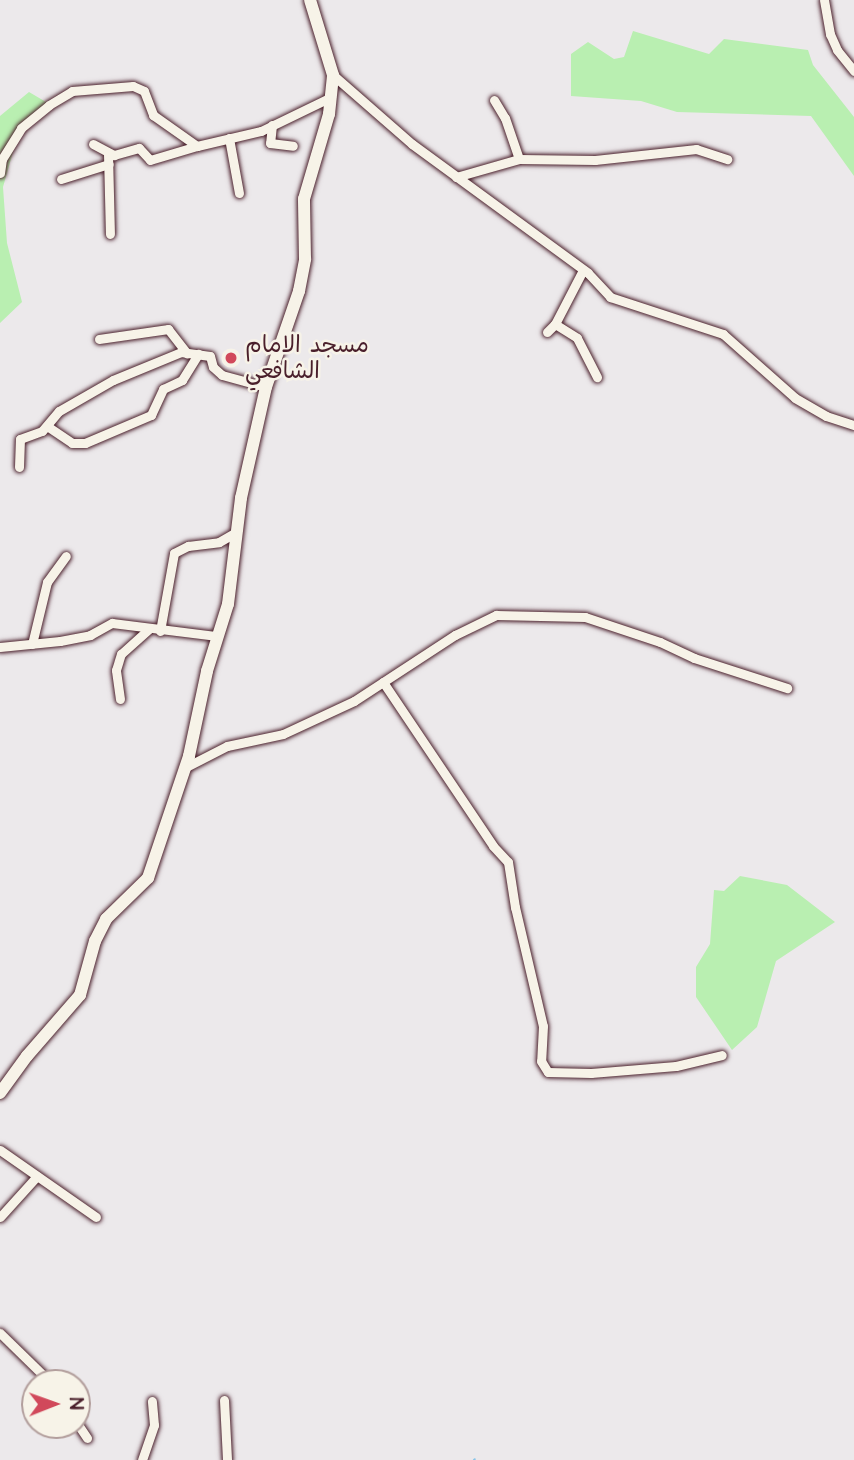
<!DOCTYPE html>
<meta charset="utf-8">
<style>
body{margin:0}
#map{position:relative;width:854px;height:1460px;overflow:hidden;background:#ece9eb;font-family:"Architects Daughter","Playpen Sans Arabic",sans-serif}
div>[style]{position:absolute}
.green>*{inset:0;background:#b9efb1}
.stream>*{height:2px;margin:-1px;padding:0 1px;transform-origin:1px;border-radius:1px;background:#88c5e8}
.roads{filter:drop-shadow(0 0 2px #4a1f2b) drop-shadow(0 0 2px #4a1f2b)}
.street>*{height:9px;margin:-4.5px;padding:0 4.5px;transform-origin:4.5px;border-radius:4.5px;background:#f7f3e8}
.secondary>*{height:12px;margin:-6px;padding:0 6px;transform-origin:6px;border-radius:6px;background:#f7f3e8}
.dots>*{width:19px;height:19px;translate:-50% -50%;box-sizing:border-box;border:4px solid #f7f3e8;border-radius:50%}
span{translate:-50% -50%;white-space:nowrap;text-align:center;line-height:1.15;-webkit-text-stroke:5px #f7f3e8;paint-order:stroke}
.poi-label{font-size:23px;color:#4a1f2b}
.left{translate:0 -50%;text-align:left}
.north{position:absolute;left:21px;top:1369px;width:70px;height:70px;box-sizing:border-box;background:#f7f3e8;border:2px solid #b29e9c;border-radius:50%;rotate:89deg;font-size:19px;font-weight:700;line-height:28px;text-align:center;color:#4a1f2b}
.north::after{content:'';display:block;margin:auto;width:24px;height:32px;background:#d1495b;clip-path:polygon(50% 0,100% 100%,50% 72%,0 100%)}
</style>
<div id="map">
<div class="green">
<i style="clip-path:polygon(633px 31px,709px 54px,724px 39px,808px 50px,813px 65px,854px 117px,854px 176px,811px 116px,677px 112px,641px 101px,571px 96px,571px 54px,588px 42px,614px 59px,624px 57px)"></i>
<i style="clip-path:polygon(29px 92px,46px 102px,17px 138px,3px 187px,7px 243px,22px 302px,0 323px,0 116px)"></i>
<i style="clip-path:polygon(740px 876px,787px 885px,835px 922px,776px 961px,757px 1027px,732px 1050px,696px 997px,696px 967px,710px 944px,714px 890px,724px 891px)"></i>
</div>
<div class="stream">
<i style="left:474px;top:1460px;width:1px;rotate:-45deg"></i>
</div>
<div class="roads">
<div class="street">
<i style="left:824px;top:0;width:35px;rotate:80deg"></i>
<i style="left:830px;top:34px;width:17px;rotate:66deg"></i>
<i style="left:837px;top:50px;width:27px;rotate:51deg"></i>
<i style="left:333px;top:75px;width:105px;rotate:41.1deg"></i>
<i style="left:412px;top:144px;width:218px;rotate:36.2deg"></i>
<i style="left:588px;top:273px;width:33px;rotate:47deg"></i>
<i style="left:610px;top:297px;width:119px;rotate:18.1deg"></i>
<i style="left:723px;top:334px;width:96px;rotate:41.6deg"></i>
<i style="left:795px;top:398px;width:36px;rotate:30deg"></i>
<i style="left:826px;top:416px;width:29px;rotate:18deg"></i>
<i style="left:494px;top:100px;width:21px;rotate:59deg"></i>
<i style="left:505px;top:118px;width:43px;rotate:71.1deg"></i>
<i style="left:272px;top:125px;width:18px;rotate:96deg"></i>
<i style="left:270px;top:143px;width:23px;rotate:7deg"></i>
<i style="left:229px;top:138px;width:56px;rotate:79.7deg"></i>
<i style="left:93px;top:144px;width:24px;rotate:28deg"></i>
<i style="left:114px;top:155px;width:26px;rotate:-16deg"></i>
<i style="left:139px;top:148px;width:16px;rotate:47deg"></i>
<i style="left:150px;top:160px;width:49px;rotate:-16.6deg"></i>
<i style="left:108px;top:154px;width:80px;rotate:88.6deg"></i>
<i style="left:0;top:173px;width:14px;rotate:-82deg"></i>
<i style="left:2px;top:159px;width:36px;rotate:-58deg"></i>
<i style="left:21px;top:128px;width:36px;rotate:-39deg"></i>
<i style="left:49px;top:105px;width:27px;rotate:-31deg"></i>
<i style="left:72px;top:91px;width:61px;rotate:-4.7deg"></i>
<i style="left:133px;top:86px;width:12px;rotate:24deg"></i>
<i style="left:144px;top:91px;width:26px;rotate:69deg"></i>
<i style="left:153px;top:115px;width:54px;rotate:35.2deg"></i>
<i style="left:197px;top:146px;width:66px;rotate:-13.2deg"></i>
<i style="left:261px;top:131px;width:78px;rotate:-25.9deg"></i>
<i style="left:456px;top:177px;width:66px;rotate:-15.9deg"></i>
<i style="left:519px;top:159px;width:76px;rotate:0.8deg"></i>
<i style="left:595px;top:160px;width:102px;rotate:-6.2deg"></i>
<i style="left:696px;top:149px;width:33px;rotate:18deg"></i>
<i style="left:61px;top:179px;width:50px;rotate:-17.4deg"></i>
<i style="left:555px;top:324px;width:26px;rotate:32deg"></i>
<i style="left:577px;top:338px;width:44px;rotate:62.9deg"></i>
<i style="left:547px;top:332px;width:11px;rotate:-45deg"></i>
<i style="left:555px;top:324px;width:61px;rotate:-62.6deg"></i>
<i style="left:99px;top:339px;width:70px;rotate:-8.2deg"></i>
<i style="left:168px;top:329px;width:31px;rotate:52deg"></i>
<i style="left:47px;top:426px;width:30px;rotate:34deg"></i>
<i style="left:72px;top:443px;width:13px"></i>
<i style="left:85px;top:443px;width:72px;rotate:-23deg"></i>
<i style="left:151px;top:415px;width:29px;rotate:-65deg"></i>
<i style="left:163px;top:389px;width:21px;rotate:-25deg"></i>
<i style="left:182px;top:380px;width:31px;rotate:-58deg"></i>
<i style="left:19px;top:467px;width:28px;rotate:-88deg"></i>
<i style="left:20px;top:439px;width:23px;rotate:-20deg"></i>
<i style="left:42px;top:431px;width:26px;rotate:-50deg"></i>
<i style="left:59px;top:411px;width:62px;rotate:-29.9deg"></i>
<i style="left:113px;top:380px;width:74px;rotate:-22.4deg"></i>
<i style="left:181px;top:352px;width:29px;rotate:8deg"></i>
<i style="left:210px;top:356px;width:11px;rotate:75deg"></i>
<i style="left:213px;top:367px;width:12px;rotate:42deg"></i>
<i style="left:222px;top:375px;width:46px;rotate:15.3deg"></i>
<i style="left:160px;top:631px;width:79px;rotate:-79.8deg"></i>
<i style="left:174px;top:553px;width:16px;rotate:-27deg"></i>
<i style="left:188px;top:546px;width:31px;rotate:-7deg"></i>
<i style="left:219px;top:542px;width:20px;rotate:-30deg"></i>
<i style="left:32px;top:644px;width:64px;rotate:-76.4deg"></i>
<i style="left:47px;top:582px;width:32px;rotate:-54deg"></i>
<i style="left:0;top:647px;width:60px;rotate:-5.7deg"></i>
<i style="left:60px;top:641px;width:31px;rotate:-11deg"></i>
<i style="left:90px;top:635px;width:25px;rotate:-29deg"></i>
<i style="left:112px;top:623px;width:106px;rotate:7.1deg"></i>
<i style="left:383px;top:682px;width:197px;rotate:56.1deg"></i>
<i style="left:493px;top:846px;width:22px;rotate:47deg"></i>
<i style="left:508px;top:862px;width:46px;rotate:81.2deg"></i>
<i style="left:515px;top:907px;width:122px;rotate:76.8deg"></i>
<i style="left:543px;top:1026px;width:35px;rotate:93deg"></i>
<i style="left:541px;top:1061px;width:13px;rotate:58deg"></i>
<i style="left:548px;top:1072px;width:43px;rotate:1.3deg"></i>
<i style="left:591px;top:1073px;width:85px;rotate:-4.7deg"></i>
<i style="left:676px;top:1066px;width:47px;rotate:-13.4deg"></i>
<i style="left:120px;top:699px;width:29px;rotate:-98deg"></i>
<i style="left:116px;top:670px;width:17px;rotate:-73deg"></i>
<i style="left:121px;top:654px;width:38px;rotate:-42deg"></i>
<i style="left:186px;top:767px;width:46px;rotate:-27.1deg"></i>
<i style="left:227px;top:746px;width:57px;rotate:-12.1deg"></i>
<i style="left:283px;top:734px;width:78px;rotate:-24.9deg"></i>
<i style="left:354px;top:701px;width:121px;rotate:-33.2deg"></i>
<i style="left:455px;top:635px;width:46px;rotate:-26deg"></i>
<i style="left:496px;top:615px;width:89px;rotate:1.3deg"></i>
<i style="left:585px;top:617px;width:79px;rotate:18.4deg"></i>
<i style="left:660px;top:642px;width:38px;rotate:25deg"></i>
<i style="left:694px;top:658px;width:98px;rotate:17.9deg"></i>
<i style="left:0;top:1150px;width:117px;rotate:34.9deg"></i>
<i style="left:0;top:1217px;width:55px;rotate:-47.9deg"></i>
<i style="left:0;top:1333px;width:71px;rotate:44.4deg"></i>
<i style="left:224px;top:1400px;width:60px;rotate:87.1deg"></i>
<i style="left:77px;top:1423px;width:18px;rotate:56deg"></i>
<i style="left:142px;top:1460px;width:37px;rotate:-71deg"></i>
<i style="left:154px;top:1425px;width:24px;rotate:-95deg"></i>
</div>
<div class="secondary">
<i style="left:0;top:1093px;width:46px;rotate:-53.9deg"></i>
<i style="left:27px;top:1056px;width:81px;rotate:-49deg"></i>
<i style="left:80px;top:995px;width:56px;rotate:-74.5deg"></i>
<i style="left:95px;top:941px;width:25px;rotate:-63deg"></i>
<i style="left:106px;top:919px;width:59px;rotate:-44.3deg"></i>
<i style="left:148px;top:878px;width:129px;rotate:-71.4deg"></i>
<i style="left:189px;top:756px;width:87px;rotate:-78deg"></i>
<i style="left:207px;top:671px;width:70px;rotate:-72.6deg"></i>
<i style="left:228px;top:604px;width:107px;rotate:-83deg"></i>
<i style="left:241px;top:498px;width:114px;rotate:-77.3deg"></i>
<i style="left:266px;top:387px;width:102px;rotate:-71deg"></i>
<i style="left:299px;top:291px;width:33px;rotate:-79deg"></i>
<i style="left:305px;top:259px;width:60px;rotate:-91deg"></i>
<i style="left:304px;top:199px;width:89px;rotate:-73.6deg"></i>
<i style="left:329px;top:114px;width:39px;rotate:-84deg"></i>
<i style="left:333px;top:75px;width:78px;rotate:-107deg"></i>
</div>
</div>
<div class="dots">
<i style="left:231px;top:358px;background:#d1495b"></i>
</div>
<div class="poi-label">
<span class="left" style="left:245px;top:358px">مسجد الامام<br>الشافعي</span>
</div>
<div class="north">N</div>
</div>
